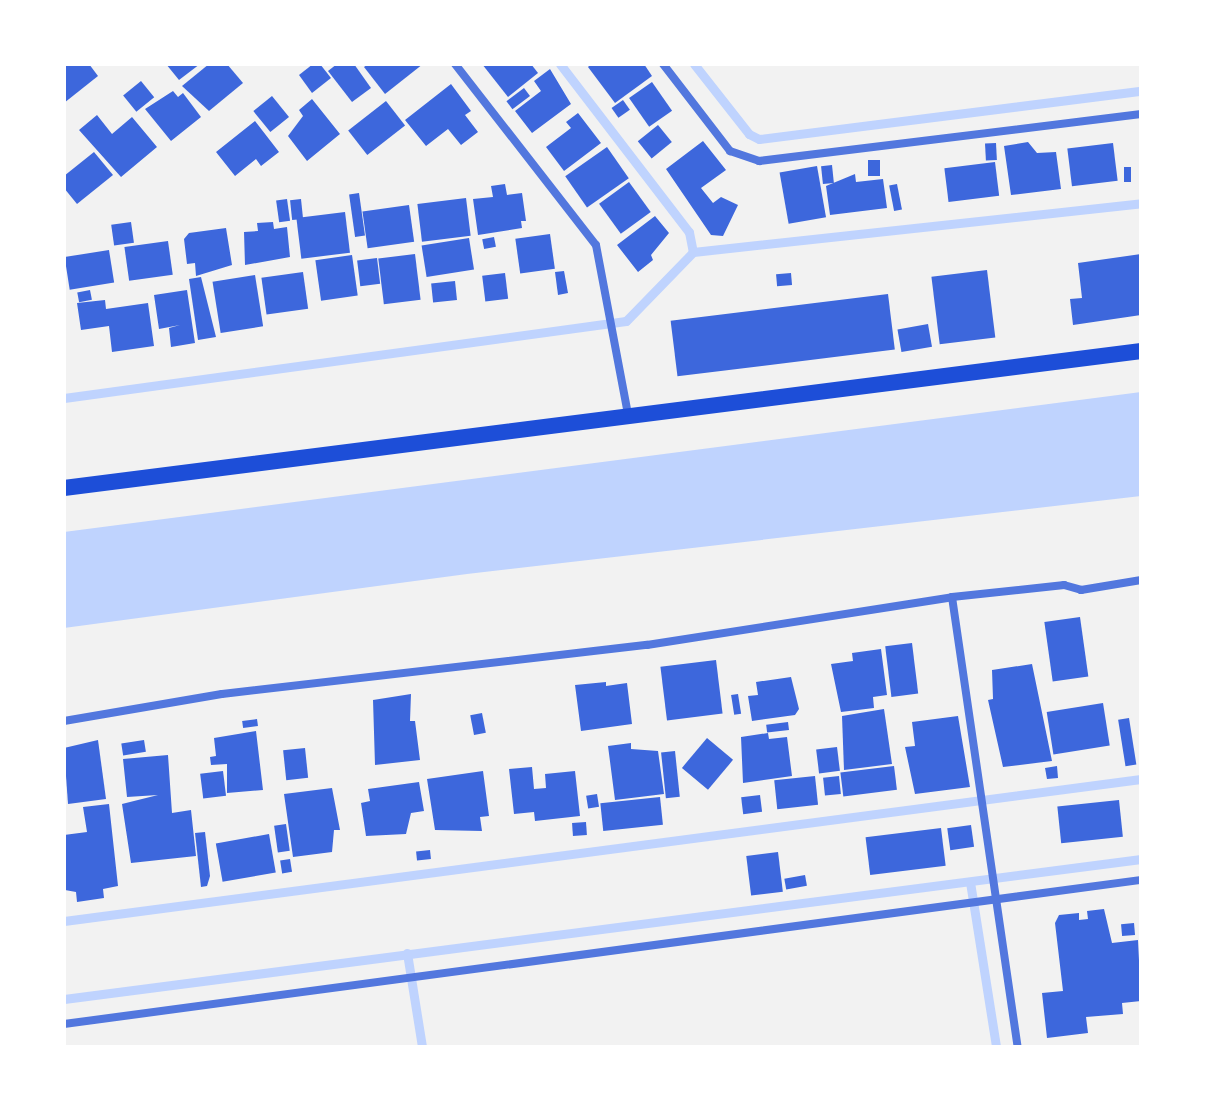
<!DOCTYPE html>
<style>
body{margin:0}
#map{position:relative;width:1205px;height:1111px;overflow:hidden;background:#f2f2f2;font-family:"Source Sans 3",sans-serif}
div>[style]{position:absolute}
.water>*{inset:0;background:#bfd3fe}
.stream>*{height:9px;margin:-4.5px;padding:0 4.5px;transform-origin:4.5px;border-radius:4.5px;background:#bfd3fe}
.building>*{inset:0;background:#3d67dc;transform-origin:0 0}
.minor>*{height:8px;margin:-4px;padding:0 4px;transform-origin:4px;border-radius:4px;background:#5277de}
.secondary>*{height:16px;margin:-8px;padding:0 8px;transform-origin:8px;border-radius:8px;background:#1d4ed8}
span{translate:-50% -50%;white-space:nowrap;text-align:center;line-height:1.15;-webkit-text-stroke:8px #fff;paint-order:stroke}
.frame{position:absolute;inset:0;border:66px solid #fff;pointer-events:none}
</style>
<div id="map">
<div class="water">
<i style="clip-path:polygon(1141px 392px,1141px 496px,467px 574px,64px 628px,64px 532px)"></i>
</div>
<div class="stream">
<i style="left:560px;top:64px;width:212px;rotate:52.5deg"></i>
<i style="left:689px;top:232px;width:20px;rotate:79deg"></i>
<i style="left:694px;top:64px;width:89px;rotate:51.8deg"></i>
<i style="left:749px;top:134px;width:11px;rotate:27deg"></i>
<i style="left:759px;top:139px;width:385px;rotate:-7.2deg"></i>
<i style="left:64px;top:398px;width:567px;rotate:-7.8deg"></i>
<i style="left:626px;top:321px;width:96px;rotate:-45.8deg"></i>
<i style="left:693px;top:252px;width:451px;rotate:-6.2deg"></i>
<i style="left:970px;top:882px;width:167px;rotate:81deg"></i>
<i style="left:64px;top:921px;width:1086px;rotate:-7.51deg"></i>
<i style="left:407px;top:953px;width:95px;rotate:80.9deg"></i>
<i style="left:64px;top:999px;width:1086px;rotate:-7.41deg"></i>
</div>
<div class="building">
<i style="clip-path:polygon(64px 64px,89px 64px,98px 76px,64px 103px)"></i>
<i style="clip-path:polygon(166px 64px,200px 64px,179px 80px)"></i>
<i style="clip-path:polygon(209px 64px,227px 64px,243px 83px,209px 111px,182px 86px)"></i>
<i style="clip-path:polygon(313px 64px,320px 64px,331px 78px,312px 93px,299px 75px)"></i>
<i style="clip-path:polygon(337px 64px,354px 64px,371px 88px,352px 102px,328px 71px)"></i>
<i style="clip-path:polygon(368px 64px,423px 64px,385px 94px,364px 67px)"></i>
<i style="clip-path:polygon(482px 64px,531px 64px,538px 73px,508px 97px)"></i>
<i style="clip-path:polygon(591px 64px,644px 64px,652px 76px,615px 103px,588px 67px)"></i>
<i style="clip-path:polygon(550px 69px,571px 104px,532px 133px,515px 111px,541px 91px,534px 81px)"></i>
<i style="left:141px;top:81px;width:21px;height:23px;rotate:51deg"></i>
<i style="left:652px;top:82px;width:35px;height:28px;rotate:55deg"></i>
<i style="clip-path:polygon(451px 84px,471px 111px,465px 115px,478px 132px,461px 145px,448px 129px,426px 146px,405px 120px)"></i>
<i style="left:524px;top:88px;width:10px;height:22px;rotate:53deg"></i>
<i style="clip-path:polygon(173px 91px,178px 97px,183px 93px,201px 117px,171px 141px,145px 109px)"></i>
<i style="left:272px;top:96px;width:27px;height:24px;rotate:51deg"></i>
<i style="clip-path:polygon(312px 99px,340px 134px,307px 161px,288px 136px,303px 116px,299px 110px)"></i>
<i style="left:623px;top:100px;width:12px;height:14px;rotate:55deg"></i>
<i style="left:386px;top:101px;width:31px;height:48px;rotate:52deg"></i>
<i style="clip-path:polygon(578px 113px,601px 143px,564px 171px,546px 147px,571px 128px,566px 122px)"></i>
<i style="clip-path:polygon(97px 115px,112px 134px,132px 117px,157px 147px,121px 177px,79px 130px)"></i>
<i style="clip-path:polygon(255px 121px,279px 152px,261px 166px,256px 159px,235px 176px,216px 152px)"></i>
<i style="left:658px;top:125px;width:22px;height:26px;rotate:51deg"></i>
<i style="clip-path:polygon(703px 141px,726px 170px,701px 188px,713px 203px,721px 197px,738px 205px,723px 236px,711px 235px,666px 169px)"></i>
<i style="clip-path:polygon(1028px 142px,1037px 153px,1056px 152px,1061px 189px,1011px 195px,1004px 146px)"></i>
<i style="left:996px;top:143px;width:17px;height:11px;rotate:87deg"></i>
<i style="left:1113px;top:143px;width:38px;height:46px;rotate:83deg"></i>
<i style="left:607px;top:147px;width:38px;height:51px;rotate:55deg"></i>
<i style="clip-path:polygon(94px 152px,113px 175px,77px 204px,64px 188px,64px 176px)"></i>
<i style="left:868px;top:160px;width:12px;height:16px"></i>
<i style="left:995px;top:162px;width:34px;height:51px;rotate:83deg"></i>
<i style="left:832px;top:165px;width:18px;height:11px;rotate:84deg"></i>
<i style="left:817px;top:166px;width:52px;height:38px;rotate:80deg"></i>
<i style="left:1124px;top:167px;width:7px;height:15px"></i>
<i style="clip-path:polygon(855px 174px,856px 182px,883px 179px,887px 208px,830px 215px,826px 186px)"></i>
<i style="left:629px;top:182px;width:37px;height:37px;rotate:54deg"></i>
<i style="clip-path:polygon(505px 184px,507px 195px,522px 193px,526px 221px,521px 221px,522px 228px,478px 235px,473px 199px,493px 197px,491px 186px)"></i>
<i style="left:897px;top:184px;width:26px;height:8px;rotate:79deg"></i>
<i style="left:359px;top:193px;width:43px;height:10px;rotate:82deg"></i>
<i style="left:466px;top:198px;width:38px;height:49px;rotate:83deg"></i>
<i style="left:287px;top:199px;width:22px;height:11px;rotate:82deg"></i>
<i style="left:301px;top:199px;width:20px;height:11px;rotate:84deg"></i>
<i style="left:409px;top:205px;width:37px;height:47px;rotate:82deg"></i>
<i style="left:345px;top:212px;width:41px;height:49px;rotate:83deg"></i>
<i style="clip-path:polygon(655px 216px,669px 233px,651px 255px,653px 260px,638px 272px,617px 245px)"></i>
<i style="left:131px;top:222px;width:21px;height:20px;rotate:82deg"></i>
<i style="clip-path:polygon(273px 222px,274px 229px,287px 227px,290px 257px,245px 265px,244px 232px,258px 231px,257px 223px)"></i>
<i style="clip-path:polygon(226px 228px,232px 265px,196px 276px,195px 263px,187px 264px,184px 239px,189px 233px)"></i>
<i style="left:550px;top:234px;width:35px;height:35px;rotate:82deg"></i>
<i style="left:494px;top:237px;width:10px;height:12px;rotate:79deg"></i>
<i style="left:469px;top:238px;width:32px;height:48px;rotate:81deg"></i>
<i style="left:168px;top:241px;width:34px;height:44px;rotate:82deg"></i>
<i style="left:109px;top:250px;width:33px;height:45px;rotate:81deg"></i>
<i style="left:415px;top:254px;width:46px;height:37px;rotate:83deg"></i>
<i style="clip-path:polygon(1141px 254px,1141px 315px,1073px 325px,1070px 299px,1082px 298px,1078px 263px)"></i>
<i style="left:352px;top:255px;width:41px;height:37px;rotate:82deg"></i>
<i style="left:377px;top:258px;width:26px;height:20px;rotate:83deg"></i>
<i style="left:987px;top:270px;width:68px;height:56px;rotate:83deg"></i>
<i style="clip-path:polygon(564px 271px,568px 293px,558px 295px,555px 272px)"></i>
<i style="left:303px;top:272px;width:37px;height:42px;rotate:82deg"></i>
<i style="left:505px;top:273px;width:26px;height:23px;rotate:83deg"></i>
<i style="left:791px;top:273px;width:12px;height:15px;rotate:85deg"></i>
<i style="left:255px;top:275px;width:52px;height:43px;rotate:81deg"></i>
<i style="clip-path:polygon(201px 277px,216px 337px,198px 340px,189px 279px)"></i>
<i style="left:455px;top:281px;width:19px;height:24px;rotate:84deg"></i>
<i style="left:90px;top:290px;width:10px;height:13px;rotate:79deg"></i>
<i style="clip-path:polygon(187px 290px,195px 343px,171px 347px,169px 328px,180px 325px,159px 329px,154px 295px)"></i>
<i style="left:888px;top:294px;width:56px;height:219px;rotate:83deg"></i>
<i style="clip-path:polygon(105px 300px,106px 309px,148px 303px,154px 346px,112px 352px,109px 326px,81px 330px,77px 303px)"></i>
<i style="left:928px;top:324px;width:23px;height:31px;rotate:80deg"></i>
<i style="left:1080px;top:617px;width:60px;height:36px;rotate:82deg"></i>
<i style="left:912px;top:643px;width:51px;height:27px;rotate:83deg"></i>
<i style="clip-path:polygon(881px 649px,887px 695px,873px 697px,874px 708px,841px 712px,831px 664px,853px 661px,852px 653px)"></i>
<i style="left:716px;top:660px;width:54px;height:56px;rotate:83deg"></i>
<i style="clip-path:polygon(1032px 664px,1052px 761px,1003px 767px,988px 700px,993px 699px,992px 670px)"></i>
<i style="clip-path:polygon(791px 677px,799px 709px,795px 715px,752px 721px,748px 696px,758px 695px,756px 682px)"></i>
<i style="clip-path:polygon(606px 682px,606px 686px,627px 683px,632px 724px,581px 731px,575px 685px)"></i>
<i style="clip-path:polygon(411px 694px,410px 721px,415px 721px,420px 760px,375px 765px,373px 700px)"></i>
<i style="left:738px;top:694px;width:20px;height:7px;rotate:81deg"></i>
<i style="left:1103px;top:703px;width:43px;height:57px;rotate:81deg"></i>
<i style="clip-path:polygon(884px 709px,892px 764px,844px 770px,842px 716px)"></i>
<i style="left:482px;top:713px;width:20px;height:12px;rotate:79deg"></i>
<i style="clip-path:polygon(958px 716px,970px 787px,915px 794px,905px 747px,915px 746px,912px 722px)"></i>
<i style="left:1129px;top:718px;width:47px;height:11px;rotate:81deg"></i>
<i style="left:257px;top:719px;width:7px;height:15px;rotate:82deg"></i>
<i style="left:788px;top:722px;width:8px;height:22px;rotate:83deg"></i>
<i style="clip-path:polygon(256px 731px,263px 790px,227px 793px,227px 764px,211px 765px,210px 757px,216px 756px,214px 738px)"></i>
<i style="clip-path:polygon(768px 733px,769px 739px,787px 737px,792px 776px,743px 783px,741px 737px)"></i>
<i style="left:707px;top:738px;width:34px;height:39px;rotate:40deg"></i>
<i style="clip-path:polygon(98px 740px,106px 799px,68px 804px,64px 748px)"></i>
<i style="left:144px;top:740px;width:12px;height:23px;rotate:81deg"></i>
<i style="clip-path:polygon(631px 743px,631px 749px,658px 751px,664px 794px,615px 800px,608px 746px)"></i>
<i style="left:837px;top:747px;width:24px;height:21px;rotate:83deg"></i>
<i style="left:305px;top:748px;width:30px;height:22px;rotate:84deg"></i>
<i style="left:675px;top:751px;width:46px;height:14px;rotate:84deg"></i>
<i style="clip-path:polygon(168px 755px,172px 813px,191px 810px,196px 856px,131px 863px,122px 804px,158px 795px,127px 797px,123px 759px)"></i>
<i style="left:894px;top:766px;width:24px;height:54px;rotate:83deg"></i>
<i style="clip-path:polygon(1057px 766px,1058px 778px,1047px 779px,1045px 768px)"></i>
<i style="clip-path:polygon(532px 767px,534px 789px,546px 788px,545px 774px,575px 771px,580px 816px,535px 821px,534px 812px,514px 814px,509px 769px)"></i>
<i style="left:223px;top:771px;width:25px;height:23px;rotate:83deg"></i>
<i style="clip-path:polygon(483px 771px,489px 816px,480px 817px,482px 831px,435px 830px,427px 779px)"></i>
<i style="left:815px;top:776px;width:29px;height:41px;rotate:84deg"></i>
<i style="left:839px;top:776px;width:18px;height:16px;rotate:84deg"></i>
<i style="clip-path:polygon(419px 782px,424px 811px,411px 813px,406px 834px,366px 836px,361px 803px,370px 801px,368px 789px)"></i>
<i style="clip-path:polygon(332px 788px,340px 830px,334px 830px,332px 852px,293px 857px,284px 794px)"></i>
<i style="left:597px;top:794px;width:13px;height:11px;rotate:81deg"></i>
<i style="left:760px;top:795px;width:17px;height:19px;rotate:83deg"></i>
<i style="left:660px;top:797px;width:28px;height:60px;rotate:84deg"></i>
<i style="left:1119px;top:800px;width:37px;height:62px;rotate:84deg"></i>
<i style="clip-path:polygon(109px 804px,118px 886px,103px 889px,104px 898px,77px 902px,76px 892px,65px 890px,64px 835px,87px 832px,83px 807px)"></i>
<i style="left:586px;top:822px;width:13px;height:14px;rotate:86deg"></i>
<i style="left:286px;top:824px;width:27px;height:12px;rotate:82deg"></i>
<i style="left:971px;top:825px;width:22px;height:24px;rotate:82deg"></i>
<i style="left:941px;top:828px;width:38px;height:76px;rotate:83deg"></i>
<i style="clip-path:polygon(205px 832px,210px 876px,207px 886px,201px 887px,195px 833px)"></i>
<i style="left:269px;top:834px;width:39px;height:54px;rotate:80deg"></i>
<i style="left:430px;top:850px;width:9px;height:14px;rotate:84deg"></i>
<i style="left:778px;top:852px;width:40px;height:32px;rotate:83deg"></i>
<i style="left:290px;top:859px;width:13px;height:10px;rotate:81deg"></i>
<i style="left:805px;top:875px;width:11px;height:21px;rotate:80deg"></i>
<i style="clip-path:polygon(1104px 909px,1112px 943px,1138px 940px,1141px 1001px,1122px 1003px,1123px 1014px,1086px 1017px,1088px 1033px,1047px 1038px,1042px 993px,1063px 991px,1055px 923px,1059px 915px,1079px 913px,1079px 920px,1088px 919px,1087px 911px)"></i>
<i style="left:1134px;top:923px;width:12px;height:13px;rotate:85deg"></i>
</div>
<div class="minor">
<i style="left:455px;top:64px;width:229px;rotate:52.1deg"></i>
<i style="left:596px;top:245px;width:172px;rotate:79.3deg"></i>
<i style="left:663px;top:64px;width:110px;rotate:52.4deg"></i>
<i style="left:730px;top:151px;width:31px;rotate:19deg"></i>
<i style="left:759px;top:161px;width:385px;rotate:-7deg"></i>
<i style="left:952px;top:597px;width:455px;rotate:81.7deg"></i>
<i style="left:64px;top:721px;width:160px;rotate:-9.7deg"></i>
<i style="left:222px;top:694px;width:428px;rotate:-6.6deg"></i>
<i style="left:647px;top:645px;width:309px;rotate:-8.9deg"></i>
<i style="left:952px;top:597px;width:113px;rotate:-6.1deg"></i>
<i style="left:1064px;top:585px;width:18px;rotate:16deg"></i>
<i style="left:1081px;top:590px;width:61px;rotate:-9.5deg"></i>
<i style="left:64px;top:1024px;width:1087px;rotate:-7.62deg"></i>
</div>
<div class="secondary">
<i style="left:64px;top:488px;width:1086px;rotate:-7.25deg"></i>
</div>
<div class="frame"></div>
</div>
